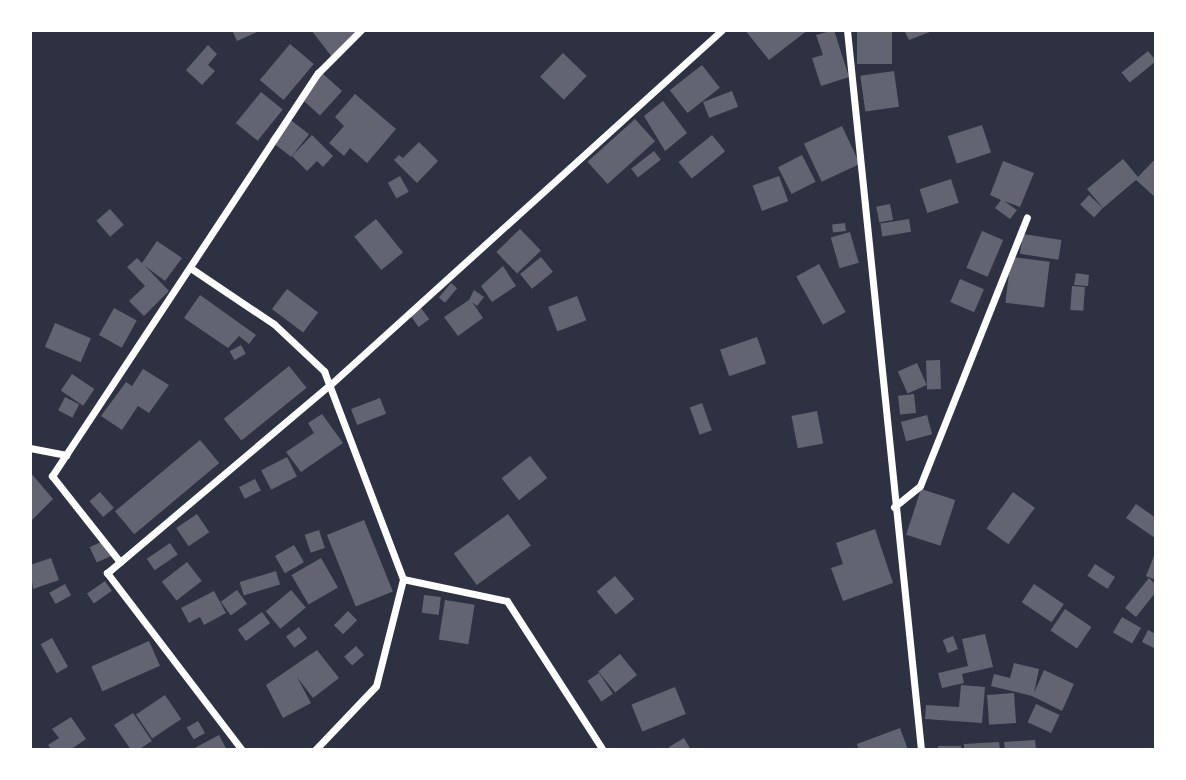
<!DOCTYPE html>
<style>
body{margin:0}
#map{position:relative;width:1186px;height:780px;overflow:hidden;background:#2d3142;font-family:Commissioner,sans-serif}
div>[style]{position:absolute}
.building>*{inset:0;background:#626471;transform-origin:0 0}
.minor>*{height:7px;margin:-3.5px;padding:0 3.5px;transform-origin:3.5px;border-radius:3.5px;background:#fff}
span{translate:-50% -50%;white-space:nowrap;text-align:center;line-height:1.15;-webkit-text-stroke:7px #fff;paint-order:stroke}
.frame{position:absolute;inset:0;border:32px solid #fff;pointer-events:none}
</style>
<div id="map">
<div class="building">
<i style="clip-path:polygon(232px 30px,256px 30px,257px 32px,237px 41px)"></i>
<i style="clip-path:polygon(311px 30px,366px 30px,332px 57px)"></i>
<i style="clip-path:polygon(745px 30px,808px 30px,769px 60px)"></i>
<i style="clip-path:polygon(834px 30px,849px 77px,821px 86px,812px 58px,823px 55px,816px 35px)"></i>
<i style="left:857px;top:30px;width:35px;height:34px"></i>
<i style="clip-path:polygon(904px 30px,935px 30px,909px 40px)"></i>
<i style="left:290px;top:44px;width:31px;height:47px;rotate:40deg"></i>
<i style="clip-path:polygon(208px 45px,217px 54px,208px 65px,215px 71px,202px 85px,186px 70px)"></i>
<i style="left:1148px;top:51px;width:13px;height:34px;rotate:51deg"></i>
<i style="left:563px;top:53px;width:33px;height:33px;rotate:44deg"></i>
<i style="left:702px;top:65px;width:29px;height:41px;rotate:52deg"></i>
<i style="left:894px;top:71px;width:36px;height:34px;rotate:82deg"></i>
<i style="left:322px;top:73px;width:27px;height:33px;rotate:42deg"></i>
<i style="left:732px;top:91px;width:17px;height:31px;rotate:69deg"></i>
<i style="left:261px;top:92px;width:28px;height:40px;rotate:39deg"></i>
<i style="clip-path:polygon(355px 94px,396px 129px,367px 163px,350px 148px,344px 156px,329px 143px,344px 126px,335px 117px)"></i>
<i style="clip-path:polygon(663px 101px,687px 133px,665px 151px,644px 116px)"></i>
<i style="left:287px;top:117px;width:28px;height:29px;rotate:38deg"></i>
<i style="left:635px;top:119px;width:30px;height:64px;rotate:48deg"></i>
<i style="left:982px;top:125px;width:29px;height:36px;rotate:72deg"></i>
<i style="left:842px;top:126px;width:42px;height:42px;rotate:65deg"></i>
<i style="clip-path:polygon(312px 135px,333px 156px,323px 167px,317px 161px,307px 171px,292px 156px)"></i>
<i style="left:712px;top:135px;width:21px;height:43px;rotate:51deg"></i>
<i style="clip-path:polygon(419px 142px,438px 161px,417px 183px,394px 160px,399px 155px,403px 158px)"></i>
<i style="left:654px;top:151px;width:11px;height:29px;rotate:52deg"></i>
<i style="left:802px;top:155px;width:30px;height:27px;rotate:63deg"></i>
<i style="clip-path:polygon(1156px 158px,1156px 198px,1136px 180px,1103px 208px,1087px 189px,1123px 159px,1138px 177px)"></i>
<i style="clip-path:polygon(1003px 161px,1034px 173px,1020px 207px,1004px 201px,1017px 210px,1010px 219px,995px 208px,1001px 200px,990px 195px)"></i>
<i style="left:400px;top:176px;width:18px;height:14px;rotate:61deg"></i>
<i style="left:779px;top:176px;width:27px;height:28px;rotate:70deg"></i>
<i style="left:951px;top:179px;width:25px;height:33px;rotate:72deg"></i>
<i style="left:1089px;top:195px;width:19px;height:13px;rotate:43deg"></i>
<i style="left:890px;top:204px;width:16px;height:14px;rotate:79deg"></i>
<i style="left:110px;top:209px;width:21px;height:18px;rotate:49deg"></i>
<i style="left:376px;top:219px;width:43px;height:28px;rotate:51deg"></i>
<i style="left:909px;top:219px;width:13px;height:29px;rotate:81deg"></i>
<i style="left:845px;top:223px;width:8px;height:13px;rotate:83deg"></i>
<i style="left:520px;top:229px;width:30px;height:33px;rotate:46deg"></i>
<i style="left:982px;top:231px;width:23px;height:40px;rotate:23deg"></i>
<i style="left:850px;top:232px;width:32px;height:20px;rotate:74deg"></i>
<i style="left:1023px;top:234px;width:39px;height:20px;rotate:9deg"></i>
<i style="clip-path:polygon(157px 241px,182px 258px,165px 281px,145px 266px,169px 291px,144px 316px,129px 301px,145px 286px,127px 267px,137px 258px,142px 263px)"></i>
<i style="left:541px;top:257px;width:19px;height:27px;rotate:51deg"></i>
<i style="left:1011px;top:257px;width:39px;height:46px;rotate:7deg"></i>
<i style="left:819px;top:264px;width:55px;height:26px;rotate:61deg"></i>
<i style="clip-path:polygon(503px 266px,516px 286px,492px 302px,481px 286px)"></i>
<i style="clip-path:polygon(1076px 273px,1089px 275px,1088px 286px,1074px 285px)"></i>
<i style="left:960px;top:279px;width:26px;height:25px;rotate:23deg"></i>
<i style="left:451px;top:283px;width:8px;height:19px;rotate:40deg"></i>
<i style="left:1072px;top:286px;width:13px;height:24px;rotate:4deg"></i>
<i style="left:287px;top:289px;width:39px;height:25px;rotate:37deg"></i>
<i style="clip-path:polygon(474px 290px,484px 297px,477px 306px,472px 302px,483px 318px,458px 336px,444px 317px,469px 300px)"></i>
<i style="clip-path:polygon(200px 295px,256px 335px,249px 344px,239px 336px,228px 348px,184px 318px)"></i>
<i style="left:577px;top:296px;width:26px;height:31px;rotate:69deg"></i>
<i style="left:114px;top:308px;width:26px;height:31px;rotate:29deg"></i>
<i style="left:421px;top:308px;width:14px;height:13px;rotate:54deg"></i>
<i style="left:55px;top:323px;width:39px;height:26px;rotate:23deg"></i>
<i style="left:757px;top:337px;width:28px;height:39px;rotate:71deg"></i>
<i style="left:241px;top:345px;width:10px;height:13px;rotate:61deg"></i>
<i style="left:940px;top:360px;width:29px;height:14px;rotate:88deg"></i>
<i style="left:917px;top:363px;width:24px;height:21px;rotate:66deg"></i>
<i style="left:289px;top:366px;width:28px;height:84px;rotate:51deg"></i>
<i style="clip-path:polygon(143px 369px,169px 385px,149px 413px,138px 406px,122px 430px,101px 416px,126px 382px,132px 386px)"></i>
<i style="left:72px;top:374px;width:27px;height:20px;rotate:34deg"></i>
<i style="left:914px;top:394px;width:19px;height:16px;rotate:84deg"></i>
<i style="left:65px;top:397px;width:16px;height:15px;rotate:27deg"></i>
<i style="left:380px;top:398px;width:17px;height:31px;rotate:69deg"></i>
<i style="left:702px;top:403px;width:29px;height:13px;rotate:70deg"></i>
<i style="left:817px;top:411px;width:33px;height:26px;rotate:79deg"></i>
<i style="clip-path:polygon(322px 414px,343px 443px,301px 472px,286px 452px,314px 433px,308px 423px)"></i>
<i style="left:927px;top:415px;width:20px;height:27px;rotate:75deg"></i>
<i style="left:200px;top:440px;width:30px;height:111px;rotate:50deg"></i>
<i style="left:530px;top:456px;width:28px;height:36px;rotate:52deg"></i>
<i style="left:287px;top:457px;width:22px;height:29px;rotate:63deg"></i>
<i style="clip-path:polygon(30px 472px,53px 499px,30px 522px)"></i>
<i style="left:255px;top:479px;width:13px;height:18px;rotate:63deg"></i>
<i style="left:921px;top:489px;width:36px;height:48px;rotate:18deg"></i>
<i style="left:100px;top:492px;width:21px;height:14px;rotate:49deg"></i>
<i style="left:1013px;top:492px;width:27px;height:45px;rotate:36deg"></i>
<i style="clip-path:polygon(1136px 504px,1156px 518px,1155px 538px,1126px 518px)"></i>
<i style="left:197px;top:514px;width:22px;height:25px;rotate:56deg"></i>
<i style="left:508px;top:514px;width:39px;height:67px;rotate:54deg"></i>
<i style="left:364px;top:520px;width:77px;height:40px;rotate:68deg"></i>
<i style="clip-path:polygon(875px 529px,893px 583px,843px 601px,831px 568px,843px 564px,836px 543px)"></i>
<i style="left:319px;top:530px;width:19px;height:15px;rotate:72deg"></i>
<i style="left:105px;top:540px;width:17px;height:17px;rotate:65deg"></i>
<i style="left:170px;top:543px;width:14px;height:28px;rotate:56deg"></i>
<i style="left:294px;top:545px;width:20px;height:22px;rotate:60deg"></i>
<i style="clip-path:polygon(1156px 551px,1156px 580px,1146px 576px)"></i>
<i style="clip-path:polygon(51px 558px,59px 580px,33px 589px,30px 565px)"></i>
<i style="left:321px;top:558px;width:34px;height:34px;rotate:60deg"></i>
<i style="left:187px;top:562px;width:24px;height:32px;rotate:52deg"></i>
<i style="left:1095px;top:564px;width:24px;height:14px;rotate:33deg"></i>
<i style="left:276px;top:571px;width:14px;height:38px;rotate:73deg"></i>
<i style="left:615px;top:576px;width:30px;height:24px;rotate:50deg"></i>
<i style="clip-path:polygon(1149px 578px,1156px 585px,1156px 592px,1136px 617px,1125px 608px)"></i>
<i style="left:105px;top:581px;width:12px;height:22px;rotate:55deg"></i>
<i style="left:65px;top:584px;width:13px;height:18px;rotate:61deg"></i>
<i style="left:1034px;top:584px;width:36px;height:22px;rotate:34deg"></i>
<i style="left:237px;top:590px;width:17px;height:20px;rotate:54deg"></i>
<i style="left:291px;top:590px;width:23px;height:33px;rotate:50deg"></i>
<i style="clip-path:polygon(214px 591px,226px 613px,204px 625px,200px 617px,189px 623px,181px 608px)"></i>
<i style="left:424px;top:595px;width:17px;height:18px;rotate:7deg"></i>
<i style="left:445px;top:600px;width:30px;height:40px;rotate:9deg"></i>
<i style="left:1065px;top:609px;width:32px;height:26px;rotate:34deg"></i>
<i style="left:348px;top:611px;width:13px;height:20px;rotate:45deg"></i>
<i style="left:262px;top:612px;width:14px;height:30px;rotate:54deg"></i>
<i style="left:1122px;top:617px;width:22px;height:18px;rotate:30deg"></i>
<i style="left:299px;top:627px;width:14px;height:16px;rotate:54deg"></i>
<i style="clip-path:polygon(1148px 630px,1156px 634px,1156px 649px,1142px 642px)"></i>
<i style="clip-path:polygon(985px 634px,993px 667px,962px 674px,964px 683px,942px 688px,938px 673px,968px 666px,962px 639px)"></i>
<i style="left:953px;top:636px;width:14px;height:11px;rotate:69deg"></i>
<i style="left:52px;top:638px;width:33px;height:13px;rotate:61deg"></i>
<i style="left:149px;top:641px;width:27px;height:63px;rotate:66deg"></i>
<i style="left:356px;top:646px;width:12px;height:16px;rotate:48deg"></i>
<i style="clip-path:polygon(317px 650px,339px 678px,313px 698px,297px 677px,311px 703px,283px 718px,266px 685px)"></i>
<i style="left:620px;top:654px;width:27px;height:28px;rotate:51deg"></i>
<i style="clip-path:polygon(1014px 663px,1039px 669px,1034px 693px,1044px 670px,1074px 684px,1062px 711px,1032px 696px,991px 686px,994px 674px,1010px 678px)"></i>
<i style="left:599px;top:673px;width:25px;height:14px;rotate:56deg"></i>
<i style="clip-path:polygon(961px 685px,985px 687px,982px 723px,925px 719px,926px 705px,959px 707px)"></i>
<i style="left:675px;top:687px;width:29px;height:47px;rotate:68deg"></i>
<i style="left:1014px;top:693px;width:30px;height:27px;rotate:86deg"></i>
<i style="left:165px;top:695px;width:29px;height:35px;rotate:56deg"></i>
<i style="left:1036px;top:704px;width:26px;height:20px;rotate:25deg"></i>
<i style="clip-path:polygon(133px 713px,152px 741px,138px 750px,131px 750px,114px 725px)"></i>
<i style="clip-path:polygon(71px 717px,86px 739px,70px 750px,52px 750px,48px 745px,59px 738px,52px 729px)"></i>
<i style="left:198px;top:721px;width:14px;height:13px;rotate:60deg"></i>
<i style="clip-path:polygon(900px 728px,908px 750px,859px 750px,857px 744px)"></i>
<i style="clip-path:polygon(219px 735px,227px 750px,191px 750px)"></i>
<i style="clip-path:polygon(684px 738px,691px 750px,670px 750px,669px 747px)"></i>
<i style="clip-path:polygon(1035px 740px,1036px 750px,1005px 750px,1004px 742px)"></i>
<i style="clip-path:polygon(999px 742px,1000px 750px,964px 750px,964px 744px)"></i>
<i style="left:938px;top:746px;width:23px;height:4px"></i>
</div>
<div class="minor">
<i style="left:847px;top:30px;width:724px;rotate:84.13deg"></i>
<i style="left:192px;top:269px;width:99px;rotate:33.9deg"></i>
<i style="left:274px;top:324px;width:69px;rotate:43.2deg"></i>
<i style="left:324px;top:371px;width:222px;rotate:69.2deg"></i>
<i style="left:403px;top:579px;width:106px;rotate:11.9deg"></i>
<i style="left:507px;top:601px;width:177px;rotate:57.2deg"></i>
<i style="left:30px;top:448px;width:37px;rotate:11deg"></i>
<i style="left:894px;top:507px;width:33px;rotate:-39deg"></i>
<i style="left:920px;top:486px;width:289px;rotate:-68.3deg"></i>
<i style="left:120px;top:562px;width:110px;rotate:-128.3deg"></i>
<i style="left:52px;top:476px;width:483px;rotate:-56.6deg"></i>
<i style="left:318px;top:73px;width:61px;rotate:-45deg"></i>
<i style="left:242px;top:750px;width:223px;rotate:-127.3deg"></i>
<i style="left:107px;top:573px;width:293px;rotate:-40.2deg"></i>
<i style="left:331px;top:384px;width:527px;rotate:-42.16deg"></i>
<i style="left:315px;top:750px;width:88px;rotate:-46.4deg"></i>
<i style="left:376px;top:686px;width:110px;rotate:-75.8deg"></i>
</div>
<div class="frame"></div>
</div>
